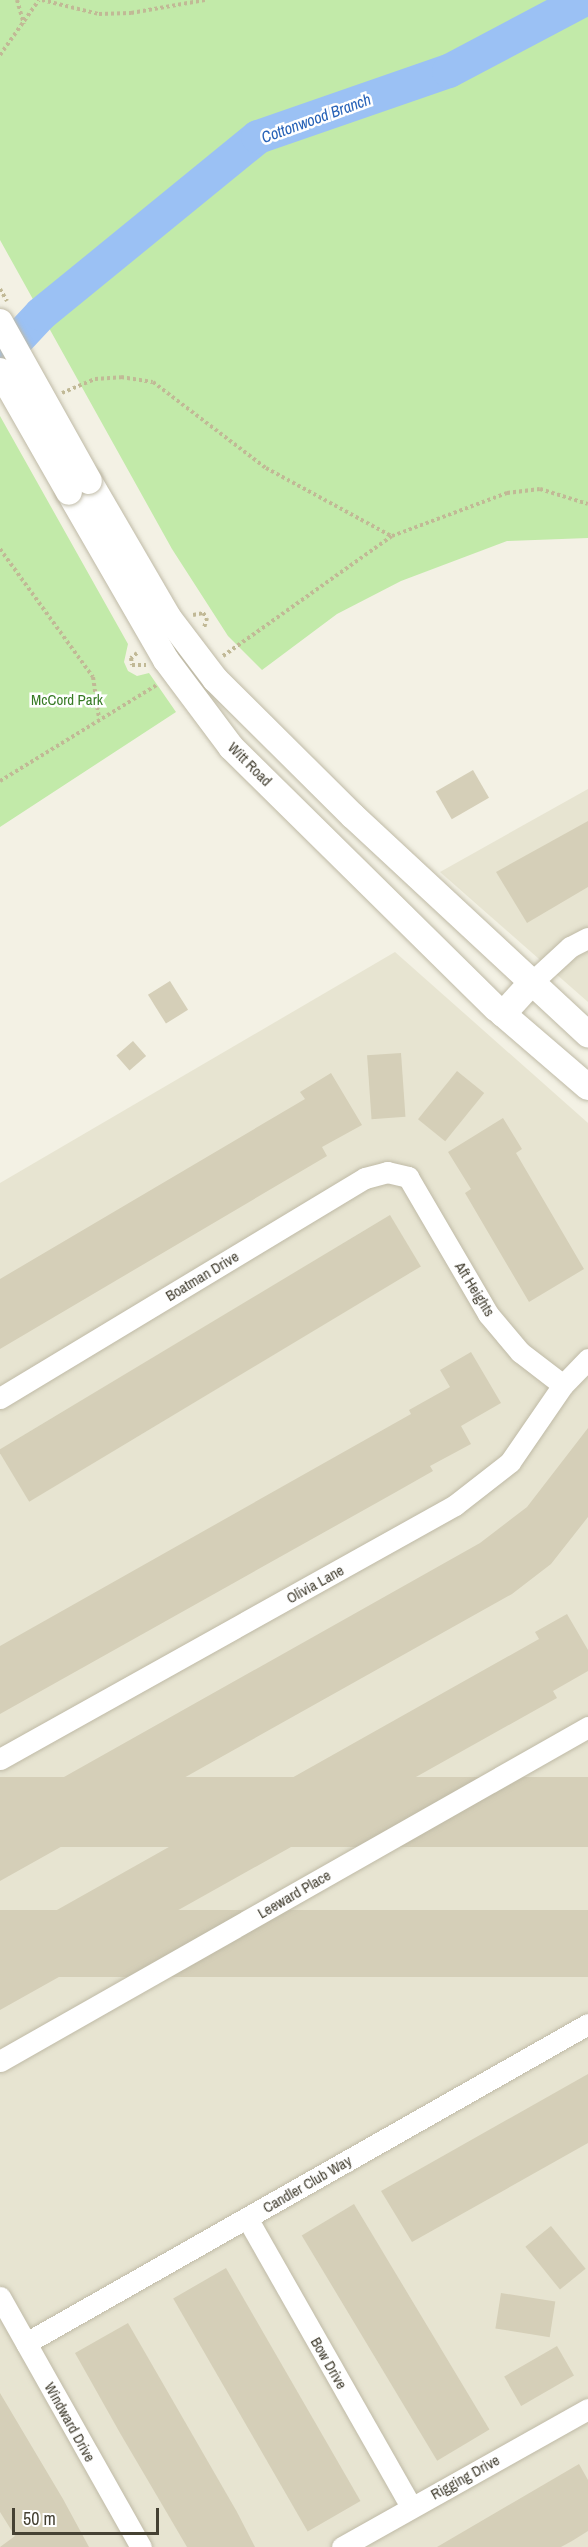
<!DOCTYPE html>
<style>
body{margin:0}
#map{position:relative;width:588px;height:2547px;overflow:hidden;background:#f3f1e4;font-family:"Archivo Narrow",sans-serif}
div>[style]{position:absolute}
.residential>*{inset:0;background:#e7e4d1}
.green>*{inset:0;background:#c2eaa9}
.river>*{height:34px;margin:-17px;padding:0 17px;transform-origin:17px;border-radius:17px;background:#9bc1f4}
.building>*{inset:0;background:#d5cfb8;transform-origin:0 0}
.path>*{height:4px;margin-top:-2px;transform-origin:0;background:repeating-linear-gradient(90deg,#c1b996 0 3px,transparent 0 6px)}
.roads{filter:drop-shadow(0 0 2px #bfbaa6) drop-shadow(0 0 2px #bfbaa6)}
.minor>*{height:21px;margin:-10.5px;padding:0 10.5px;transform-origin:10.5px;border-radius:10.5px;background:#fff}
.tertiary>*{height:26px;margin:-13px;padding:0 13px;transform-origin:13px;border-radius:13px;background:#fff}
.path-bridge>*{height:4px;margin-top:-2px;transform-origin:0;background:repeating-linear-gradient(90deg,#c1b996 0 3px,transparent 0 6px)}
.bridges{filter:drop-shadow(0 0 2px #bfbaa6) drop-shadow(0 0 2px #bfbaa6)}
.tertiary-bridge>*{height:26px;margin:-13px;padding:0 13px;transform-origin:13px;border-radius:13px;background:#fff}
span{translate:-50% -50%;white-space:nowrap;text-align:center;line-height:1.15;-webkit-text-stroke:5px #fff;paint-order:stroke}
.park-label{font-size:15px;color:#367a24}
.street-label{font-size:15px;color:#454133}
.water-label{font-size:16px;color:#2762b7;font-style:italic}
.scale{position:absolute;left:12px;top:2508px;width:147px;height:27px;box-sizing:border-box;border:3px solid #454133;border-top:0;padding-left:8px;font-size:18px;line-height:21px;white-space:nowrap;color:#454133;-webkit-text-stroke:4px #fff;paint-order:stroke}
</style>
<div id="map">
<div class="residential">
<i style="clip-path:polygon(588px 789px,588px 1002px,440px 872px)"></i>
<i style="clip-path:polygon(395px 952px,588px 1123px,588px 2547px,0 2547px,0 1183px)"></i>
</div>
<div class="green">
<i style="clip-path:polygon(0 0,588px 0,588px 538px,507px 541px,401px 581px,337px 614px,262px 670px,228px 636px,172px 549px,0 240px)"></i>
<i style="clip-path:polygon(0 416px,128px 644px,124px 662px,128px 671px,137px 676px,149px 673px,176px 712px,0 827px)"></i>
</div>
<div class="river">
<i style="left:0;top:358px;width:60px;rotate:-47deg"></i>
<i style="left:41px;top:314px;width:280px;rotate:-39.2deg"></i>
<i style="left:258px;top:137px;width:202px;rotate:-19.1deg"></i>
<i style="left:449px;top:71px;width:152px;rotate:-27.9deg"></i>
</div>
<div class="building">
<i style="left:473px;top:770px;width:32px;height:43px;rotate:60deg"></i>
<i style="clip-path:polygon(588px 821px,588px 887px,527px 923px,496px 872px)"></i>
<i style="left:170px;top:981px;width:34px;height:26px;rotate:58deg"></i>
<i style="left:133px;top:1041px;width:20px;height:22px;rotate:49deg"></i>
<i style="left:401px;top:1053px;width:64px;height:34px;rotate:86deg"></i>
<i style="left:457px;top:1071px;width:35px;height:62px;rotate:39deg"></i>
<i style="clip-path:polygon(331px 1073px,362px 1125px,322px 1147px,327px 1156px,0 1349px,0 1279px,305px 1099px,300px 1092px)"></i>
<i style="clip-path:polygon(503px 1118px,522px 1149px,516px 1153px,584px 1269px,529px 1302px,465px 1193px,471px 1189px,448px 1152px)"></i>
<i style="left:390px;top:1215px;width:60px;height:457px;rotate:59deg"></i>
<i style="clip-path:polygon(471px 1352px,501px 1403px,461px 1426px,471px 1444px,430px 1466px,433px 1471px,396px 1492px,0 1714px,0 1646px,411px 1414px,409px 1410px,450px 1387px,440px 1370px)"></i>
<i style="clip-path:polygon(588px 1428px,588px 1517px,551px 1564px,512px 1594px,0 1881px,0 1813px,480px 1543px,527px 1507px)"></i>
<i style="clip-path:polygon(567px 1614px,588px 1650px,588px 1671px,553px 1691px,557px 1698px,0 2010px,0 1942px,539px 1639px,535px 1632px)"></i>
<i style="left:588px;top:1777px;width:70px;height:674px;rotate:90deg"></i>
<i style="left:588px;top:1910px;width:67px;height:674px;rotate:90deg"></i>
<i style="clip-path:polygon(588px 2074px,588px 2143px,412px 2242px,381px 2191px)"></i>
<i style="left:354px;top:2204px;width:263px;height:61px;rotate:59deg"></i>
<i style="left:551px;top:2226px;width:55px;height:33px;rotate:51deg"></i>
<i style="left:226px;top:2268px;width:269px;height:61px;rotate:60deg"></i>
<i style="left:501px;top:2293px;width:55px;height:36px;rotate:9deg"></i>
<i style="clip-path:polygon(128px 2323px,237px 2512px,255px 2547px,187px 2547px,120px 2433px,75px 2353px)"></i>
<i style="left:557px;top:2346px;width:34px;height:61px;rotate:60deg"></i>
<i style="clip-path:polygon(0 2393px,63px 2499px,89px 2547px,0 2547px,15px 2536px,0 2512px)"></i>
<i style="clip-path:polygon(579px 2464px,588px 2480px,588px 2531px,572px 2541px,561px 2547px,437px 2547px)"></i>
</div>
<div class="path">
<i style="left:17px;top:0;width:25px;rotate:74deg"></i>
<i style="left:42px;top:0;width:59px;rotate:13.8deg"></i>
<i style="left:99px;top:14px;width:32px;rotate:-2deg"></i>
<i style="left:131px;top:13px;width:75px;rotate:-10deg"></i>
<i style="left:0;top:55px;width:67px;rotate:-54.7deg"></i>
<i style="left:62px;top:393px;width:36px;rotate:-23deg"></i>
<i style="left:95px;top:379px;width:26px;rotate:-4deg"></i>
<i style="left:121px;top:377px;width:32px;rotate:9deg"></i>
<i style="left:153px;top:382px;width:142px;rotate:37.3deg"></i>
<i style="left:266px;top:468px;width:142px;rotate:28.5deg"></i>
<i style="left:0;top:549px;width:158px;rotate:54deg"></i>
<i style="left:93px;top:677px;width:41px;rotate:81.7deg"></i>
<i style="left:193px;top:615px;width:10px;rotate:-11deg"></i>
<i style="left:203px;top:613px;width:6px;rotate:51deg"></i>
<i style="left:207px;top:618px;width:10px;rotate:107deg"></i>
<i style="left:137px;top:653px;width:8px;rotate:140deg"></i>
<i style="left:131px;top:658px;width:7px;rotate:82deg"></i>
<i style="left:132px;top:665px;width:14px"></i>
<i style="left:223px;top:656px;width:207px;rotate:-35.4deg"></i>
<i style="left:392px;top:536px;width:123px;rotate:-20.5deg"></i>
<i style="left:507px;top:493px;width:33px;rotate:-7deg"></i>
<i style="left:540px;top:489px;width:50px;rotate:17.4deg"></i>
<i style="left:0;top:781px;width:185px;rotate:-31.5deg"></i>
</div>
<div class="roads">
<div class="minor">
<i style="left:532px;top:982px;width:52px;rotate:-42.6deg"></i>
<i style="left:570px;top:947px;width:20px;rotate:-27deg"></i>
<i style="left:0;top:1398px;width:426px;rotate:-31.1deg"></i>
<i style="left:365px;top:1178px;width:23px;rotate:-15deg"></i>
<i style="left:387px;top:1172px;width:22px;rotate:13deg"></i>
<i style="left:408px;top:1177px;width:159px;rotate:59.7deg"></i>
<i style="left:488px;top:1314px;width:50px;rotate:49.9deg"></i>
<i style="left:520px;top:1352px;width:54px;rotate:37.5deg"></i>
<i style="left:0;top:1759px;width:521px;rotate:-29.17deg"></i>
<i style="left:455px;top:1505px;width:70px;rotate:-38deg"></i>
<i style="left:510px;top:1462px;width:93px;rotate:-55.5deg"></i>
<i style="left:563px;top:1385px;width:36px;rotate:-46deg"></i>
<i style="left:0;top:2061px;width:676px;rotate:-29.6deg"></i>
<i style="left:247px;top:2218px;width:332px;rotate:60.4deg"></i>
<i style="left:0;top:2297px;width:287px;rotate:60.6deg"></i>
<i style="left:26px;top:2343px;width:646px;rotate:-29.58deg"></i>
<i style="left:342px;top:2547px;width:282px;rotate:-29.3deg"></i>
</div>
<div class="tertiary">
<i style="left:89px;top:481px;width:157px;rotate:59.8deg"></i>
<i style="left:168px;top:617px;width:78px;rotate:52.8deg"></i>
<i style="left:215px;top:679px;width:194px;rotate:44.8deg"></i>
<i style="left:353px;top:816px;width:321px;rotate:42.9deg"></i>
<i style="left:69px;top:492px;width:194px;rotate:60deg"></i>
<i style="left:166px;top:660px;width:109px;rotate:53.2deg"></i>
<i style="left:231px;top:747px;width:372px;rotate:44.6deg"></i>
<i style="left:496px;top:1008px;width:121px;rotate:40.7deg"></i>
<i style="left:503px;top:1014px;width:43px;rotate:-47.8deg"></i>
</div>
</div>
<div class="path-bridge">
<i style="left:0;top:289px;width:14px;rotate:60deg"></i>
</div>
<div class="bridges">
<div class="tertiary-bridge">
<i style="left:0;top:322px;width:182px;rotate:60.8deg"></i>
<i style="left:0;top:371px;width:139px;rotate:60.3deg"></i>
</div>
</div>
<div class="park-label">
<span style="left:67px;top:700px">McCord Park</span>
</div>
<div class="street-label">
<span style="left:250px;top:764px;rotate:45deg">Witt Road</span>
<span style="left:202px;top:1276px;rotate:-31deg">Boatman Drive</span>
<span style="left:475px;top:1289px;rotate:58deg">Aft Heights</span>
<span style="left:315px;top:1584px;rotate:-29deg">Olivia Lane</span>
<span style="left:294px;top:1894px;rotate:-30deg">Leeward Place</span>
<span style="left:307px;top:2184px;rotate:-30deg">Candler Club Way</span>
<span style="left:329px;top:2363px;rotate:60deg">Bow Drive</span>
<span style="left:70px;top:2422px;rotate:61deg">Windward Drive</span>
<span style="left:465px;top:2477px;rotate:-29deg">Rigging Drive</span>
</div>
<div class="water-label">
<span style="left:316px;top:118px;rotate:-20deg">Cottonwood Branch</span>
</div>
<div class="scale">50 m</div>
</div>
